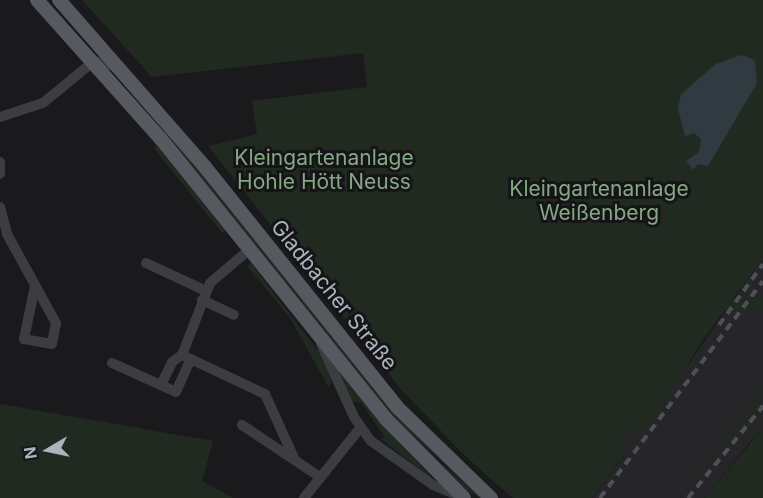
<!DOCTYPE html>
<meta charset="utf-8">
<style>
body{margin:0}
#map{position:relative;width:763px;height:498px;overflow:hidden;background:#1a1a1c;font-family:Inter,sans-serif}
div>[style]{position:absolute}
.built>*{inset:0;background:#262629}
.green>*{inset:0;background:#212a21;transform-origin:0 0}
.water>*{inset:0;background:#2f3b41}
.minor>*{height:10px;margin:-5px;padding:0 5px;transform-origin:5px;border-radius:5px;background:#3b3d41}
.major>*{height:14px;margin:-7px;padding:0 7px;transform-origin:7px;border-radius:7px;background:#565a60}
.rail>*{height:4px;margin-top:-2px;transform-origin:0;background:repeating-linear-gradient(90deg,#4d5156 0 8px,transparent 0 14px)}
span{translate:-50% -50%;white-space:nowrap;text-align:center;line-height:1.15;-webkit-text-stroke:6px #151517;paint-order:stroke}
.park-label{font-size:21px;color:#85a783}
.street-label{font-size:21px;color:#acb3bc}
.north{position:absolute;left:18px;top:420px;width:60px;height:60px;-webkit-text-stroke:4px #151517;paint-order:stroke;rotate:261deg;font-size:16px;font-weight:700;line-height:24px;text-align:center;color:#acb3bc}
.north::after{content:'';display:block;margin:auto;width:21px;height:27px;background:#acb3bc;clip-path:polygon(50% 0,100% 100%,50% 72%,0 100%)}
</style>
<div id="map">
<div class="built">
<i style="clip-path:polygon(763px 258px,763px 426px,704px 498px,592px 498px,625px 455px,620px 451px,626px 438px,683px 372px)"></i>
</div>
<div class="green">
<i style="clip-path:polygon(82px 0,763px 0,763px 258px,701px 343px,656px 415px,644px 431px,639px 428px,625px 439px,620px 451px,625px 454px,592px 498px,513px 498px,465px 456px,400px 388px,208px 146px,257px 134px,252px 101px,367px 87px,363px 53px,152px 77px)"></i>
<i style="clip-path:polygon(114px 76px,227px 201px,386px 403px,440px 462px,481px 498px,461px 487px,383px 406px)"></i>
<i style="left:157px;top:146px;width:109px;height:4px;rotate:51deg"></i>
<i style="clip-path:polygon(251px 263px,318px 351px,332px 377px,329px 388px,290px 318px,247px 266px)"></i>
<i style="left:763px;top:300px;width:10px;height:248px;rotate:90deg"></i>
<i style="clip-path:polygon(335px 367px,379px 421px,436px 482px,381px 439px,385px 437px,361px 403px,351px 401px)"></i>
<i style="clip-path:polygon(763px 390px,763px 400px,694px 483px,755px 401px)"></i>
<i style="clip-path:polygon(0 404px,213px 441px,202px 481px,233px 498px,0 498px)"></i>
<i style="clip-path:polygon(763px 426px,763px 498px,704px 498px,748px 446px)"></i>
</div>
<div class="water">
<i style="clip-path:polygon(741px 55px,755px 60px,757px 83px,708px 166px,698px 164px,693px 170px,686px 161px,699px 152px,701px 139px,694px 133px,685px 136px,678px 109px,681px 94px,716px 64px)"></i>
</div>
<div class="minor">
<i style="left:0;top:117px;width:45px;rotate:-18deg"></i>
<i style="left:43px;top:103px;width:66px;rotate:-39.5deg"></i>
<i style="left:94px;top:61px;width:21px;rotate:14deg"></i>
<i style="left:0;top:162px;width:12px;rotate:90deg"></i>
<i style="left:0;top:207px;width:28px;rotate:75deg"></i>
<i style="left:7px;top:234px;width:102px;rotate:61.2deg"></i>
<i style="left:56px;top:323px;width:21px;rotate:101deg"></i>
<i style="left:52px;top:344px;width:28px;rotate:-170deg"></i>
<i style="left:24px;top:339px;width:54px;rotate:-78.3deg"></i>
<i style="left:146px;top:263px;width:66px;rotate:25deg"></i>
<i style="left:202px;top:300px;width:35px;rotate:25deg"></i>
<i style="left:321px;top:344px;width:80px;rotate:65.7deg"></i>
<i style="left:354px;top:417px;width:29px;rotate:55deg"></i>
<i style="left:371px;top:441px;width:76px;rotate:35.4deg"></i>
<i style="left:433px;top:485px;width:33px;rotate:23deg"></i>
<i style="left:182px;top:355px;width:92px;rotate:25.2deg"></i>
<i style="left:265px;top:394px;width:72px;rotate:65.6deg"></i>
<i style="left:112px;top:363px;width:70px;rotate:24.4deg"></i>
<i style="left:176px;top:392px;width:36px;rotate:-66deg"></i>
<i style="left:161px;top:385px;width:25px;rotate:-64deg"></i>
<i style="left:172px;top:362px;width:12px;rotate:-35deg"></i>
<i style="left:182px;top:355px;width:77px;rotate:-68.7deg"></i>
<i style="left:210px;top:283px;width:52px;rotate:-40.4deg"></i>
<i style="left:242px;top:425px;width:94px;rotate:33.7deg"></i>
<i style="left:304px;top:498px;width:90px;rotate:-51.3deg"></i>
</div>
<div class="major">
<i style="left:37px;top:0;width:186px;rotate:48.3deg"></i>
<i style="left:161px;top:139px;width:359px;rotate:51.2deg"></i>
<i style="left:386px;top:419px;width:111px;rotate:45.4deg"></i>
<i style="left:59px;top:0;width:222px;rotate:48.8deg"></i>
<i style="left:205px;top:167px;width:307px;rotate:51.3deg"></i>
<i style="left:397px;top:407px;width:131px;rotate:44.1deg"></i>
</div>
<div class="rail">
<i style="left:719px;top:325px;width:75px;rotate:-54.2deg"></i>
<i style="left:600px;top:498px;width:271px;rotate:-53.1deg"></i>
<i style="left:688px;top:498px;width:119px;rotate:-50.8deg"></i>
</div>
<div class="park-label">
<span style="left:324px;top:170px">Kleingartenanlage<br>Hohle Hött Neuss</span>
<span style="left:599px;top:201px">Kleingartenanlage<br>Weißenberg</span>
</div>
<div class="street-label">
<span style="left:334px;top:295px;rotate:51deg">Gladbacher Straße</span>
</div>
<div class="north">N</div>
</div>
